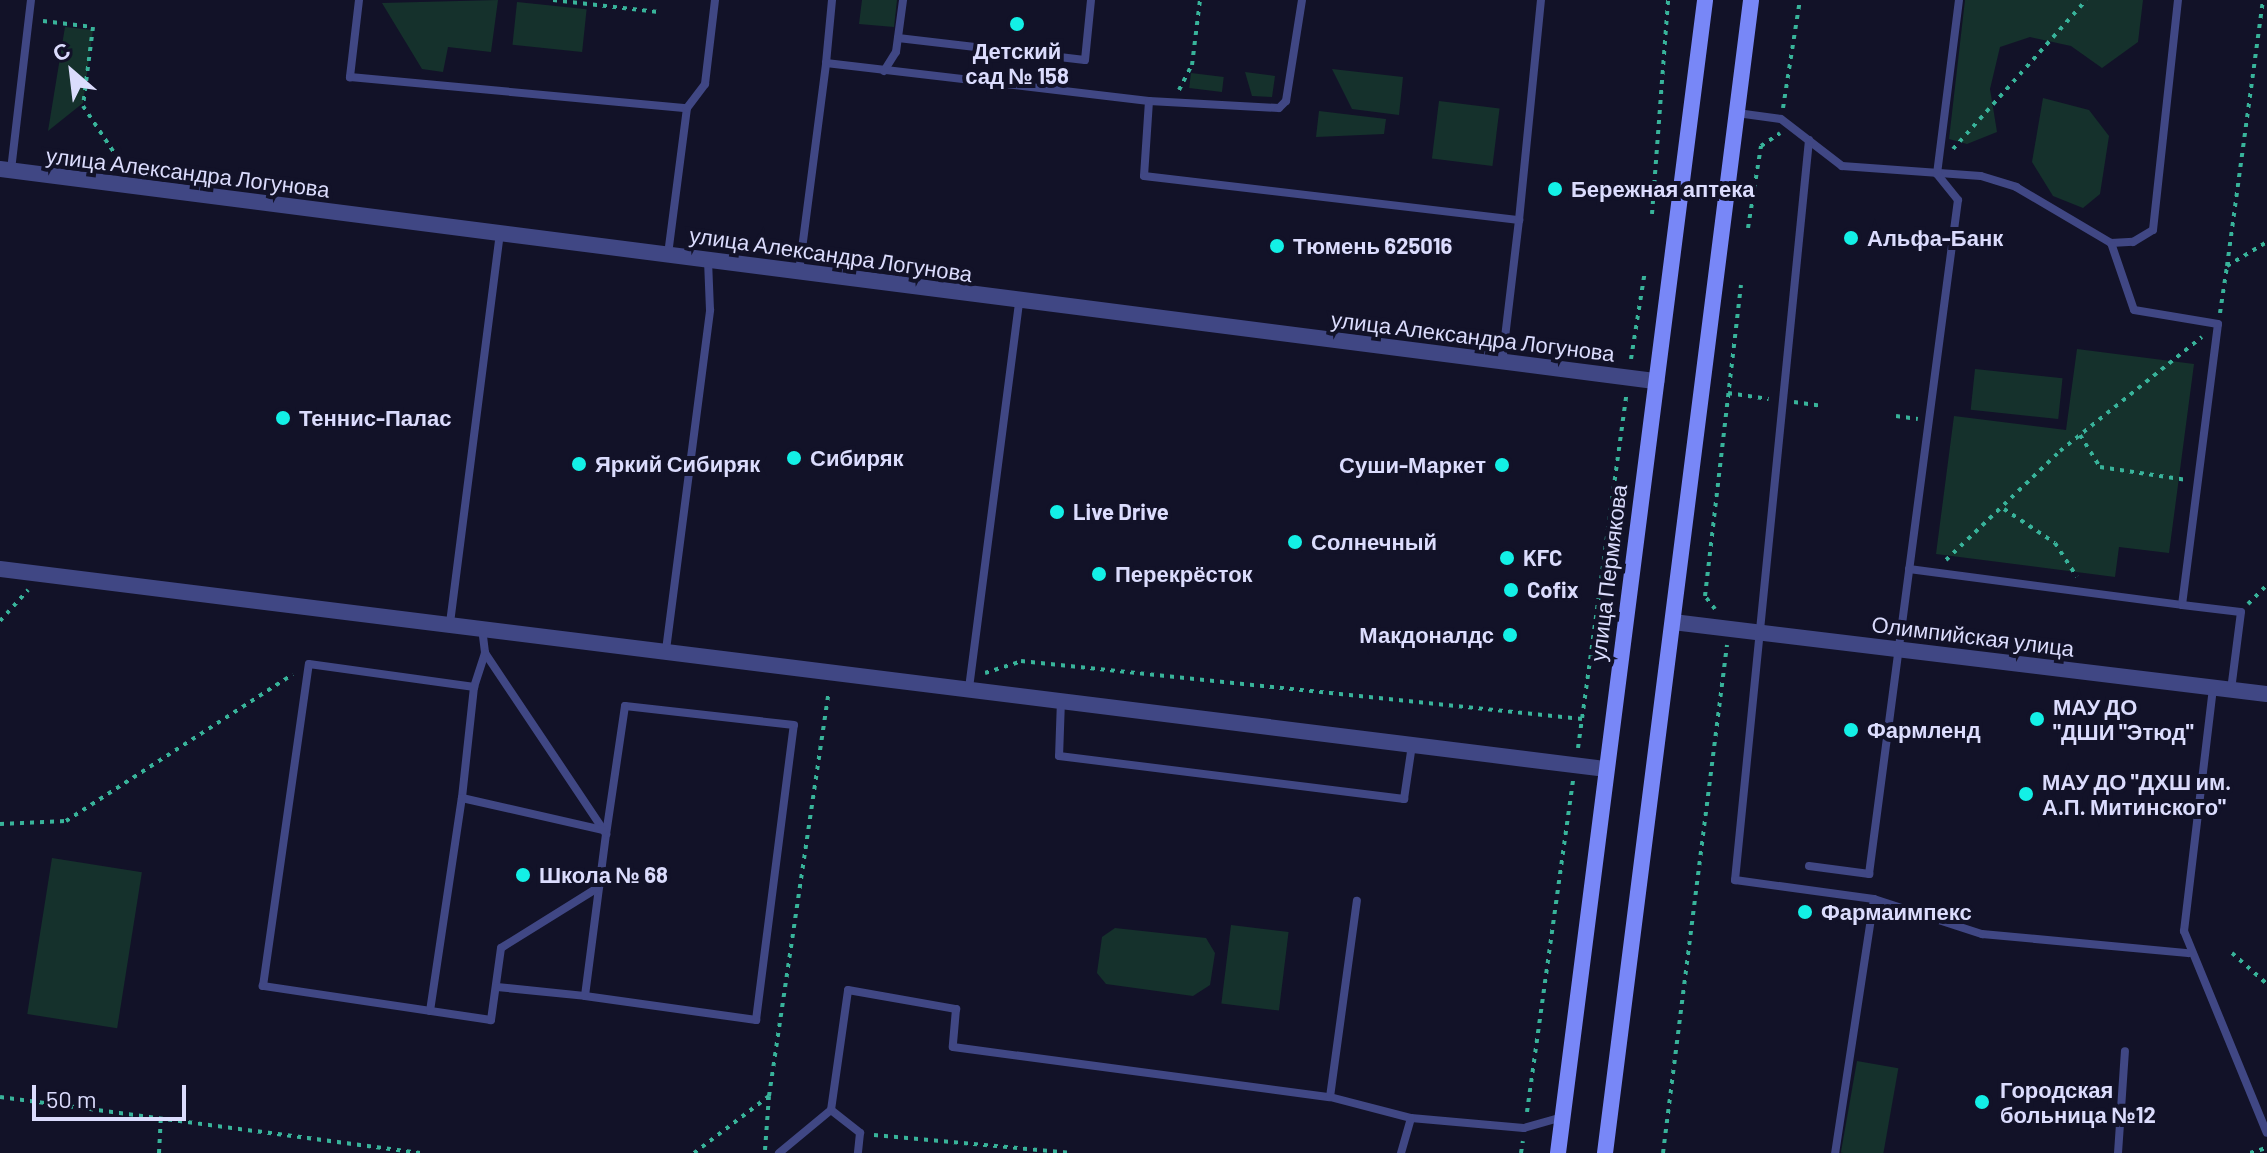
<!DOCTYPE html>
<meta charset="utf-8">
<style>
body{margin:0}
#map{position:relative;width:2267px;height:1153px;overflow:hidden;background:#121228;font-family:Barlow,sans-serif}
div>[style]{position:absolute}
.green>*{inset:0;background:#15312c;transform-origin:0 0}
.path>*{height:4px;margin-top:-2px;transform-origin:0;background:repeating-linear-gradient(90deg,#38b39a 0 4px,transparent 0 10px)}
.service>*{height:8px;margin:-4px;padding:0 4px;transform-origin:4px;border-radius:4px;background:#404784}
.minor>*{height:16px;margin:-8px;padding:0 8px;transform-origin:8px;border-radius:8px;background:#404784}
.secondary>*{height:16px;margin:-8px;padding:0 8px;transform-origin:8px;border-radius:8px;background:#7887f7}
.dots>*{width:22px;height:22px;translate:-50% -50%;box-sizing:border-box;border:4px solid #121228;border-radius:50%}
span{translate:-50% -50%;white-space:nowrap;text-align:center;line-height:1.15;-webkit-text-stroke:8px #121228;paint-order:stroke}
.poi-label{font-size:22px;color:#dbdcfd;font-weight:700}
.left{translate:0 -50%;text-align:left}
.right{translate:-100% -50%;text-align:right}
.street-label{font-size:22px;color:#dbdcfd}
.north{position:absolute;left:32px;top:32px;width:80px;height:80px;-webkit-text-stroke:6px #121228;paint-order:stroke;rotate:332deg;font-size:22px;font-weight:700;line-height:32px;text-align:center;color:#dbdcfd}
.north::after{content:'';display:block;margin:auto;width:28px;height:36px;background:#dbdcfd;clip-path:polygon(50% 0,100% 100%,50% 72%,0 100%)}
.scale{position:absolute;left:32px;top:1085px;width:154px;height:36px;box-sizing:border-box;border:4px solid #dbdcfd;border-top:0;padding-left:10px;font-size:24px;line-height:28px;white-space:nowrap;color:#dbdcfd;-webkit-text-stroke:6px #121228;paint-order:stroke}
</style>
<div id="map">
<div class="green">
<i style="clip-path:polygon(498px 0,491px 52px,448px 47px,443px 72px,422px 69px,382px 3px)"></i>
<i style="clip-path:polygon(862px 0,897px 0,894px 27px,859px 24px)"></i>
<i style="clip-path:polygon(1965px 0,2143px 0,2138px 42px,2102px 68px,2071px 46px,2030px 37px,2000px 47px,1990px 89px,1997px 132px,1967px 144px,1949px 139px)"></i>
<i style="left:517px;top:2px;width:70px;height:43px;rotate:6deg"></i>
<i style="clip-path:polygon(65px 27px,93px 30px,83px 103px,48px 131px)"></i>
<i style="clip-path:polygon(1332px 69px,1403px 77px,1399px 115px,1352px 109px)"></i>
<i style="clip-path:polygon(1245px 72px,1275px 76px,1272px 97px,1252px 96px)"></i>
<i style="left:1191px;top:73px;width:33px;height:15px;rotate:7deg"></i>
<i style="clip-path:polygon(2043px 98px,2089px 110px,2109px 136px,2100px 194px,2083px 208px,2053px 196px,2032px 162px)"></i>
<i style="left:1439px;top:101px;width:61px;height:58px;rotate:7deg"></i>
<i style="clip-path:polygon(1319px 111px,1386px 119px,1384px 134px,1316px 137px)"></i>
<i style="clip-path:polygon(2077px 349px,2194px 364px,2169px 553px,2119px 547px,2115px 577px,1936px 554px,1954px 416px,2066px 430px)"></i>
<i style="left:1975px;top:369px;width:88px;height:41px;rotate:6deg"></i>
<i style="left:52px;top:858px;width:91px;height:158px;rotate:9deg"></i>
<i style="left:1231px;top:925px;width:58px;height:79px;rotate:7deg"></i>
<i style="clip-path:polygon(1115px 928px,1206px 938px,1215px 953px,1210px 985px,1193px 996px,1106px 984px,1097px 973px,1102px 937px)"></i>
<i style="left:1857px;top:1061px;width:42px;height:93px;rotate:10deg"></i>
</div>
<div class="path">
<i style="left:553px;top:0;width:106px;rotate:6.5deg"></i>
<i style="left:43px;top:21px;width:50px;rotate:6.8deg"></i>
<i style="left:93px;top:27px;width:80px;rotate:97.2deg"></i>
<i style="left:83px;top:106px;width:72px;rotate:56.3deg"></i>
<i style="left:1179px;top:90px;width:28px;rotate:-63deg"></i>
<i style="left:1192px;top:65px;width:65px;rotate:-83deg"></i>
<i style="left:1783px;top:108px;width:109px;rotate:-81.1deg"></i>
<i style="left:1953px;top:149px;width:200px;rotate:-48.2deg"></i>
<i style="left:1652px;top:214px;width:215px;rotate:-85.7deg"></i>
<i style="left:1748px;top:228px;width:83px;rotate:-81deg"></i>
<i style="left:1761px;top:146px;width:23px;rotate:-34deg"></i>
<i style="left:2227px;top:266px;width:268px;rotate:-82.3deg"></i>
<i style="left:2220px;top:313px;width:48px;rotate:-81.5deg"></i>
<i style="left:2227px;top:266px;width:47px;rotate:-31deg"></i>
<i style="left:1631px;top:359px;width:89px;rotate:-81deg"></i>
<i style="left:1728px;top:393px;width:41px;rotate:8.3deg"></i>
<i style="left:1794px;top:402px;width:29px;rotate:8deg"></i>
<i style="left:1896px;top:416px;width:22px;rotate:8deg"></i>
<i style="left:2080px;top:435px;width:38px;rotate:58deg"></i>
<i style="left:2100px;top:467px;width:88px;rotate:8.5deg"></i>
<i style="left:2004px;top:509px;width:61px;rotate:33.7deg"></i>
<i style="left:2055px;top:543px;width:40px;rotate:57.1deg"></i>
<i style="left:1946px;top:560px;width:158px;rotate:-43.7deg"></i>
<i style="left:2060px;top:451px;width:182px;rotate:-38.8deg"></i>
<i style="left:2248px;top:604px;width:27px;rotate:-45deg"></i>
<i style="left:1715px;top:609px;width:16px;rotate:-128deg"></i>
<i style="left:1705px;top:596px;width:313px;rotate:-83.4deg"></i>
<i style="left:0;top:621px;width:42px;rotate:-47.9deg"></i>
<i style="left:985px;top:673px;width:38px;rotate:-18deg"></i>
<i style="left:1021px;top:661px;width:564px;rotate:5.9deg"></i>
<i style="left:1578px;top:748px;width:355px;rotate:-82.2deg"></i>
<i style="left:0;top:824px;width:66px;rotate:-2.6deg"></i>
<i style="left:66px;top:821px;width:270px;rotate:-32.9deg"></i>
<i style="left:2232px;top:953px;width:47px;rotate:41.5deg"></i>
<i style="left:0;top:1097px;width:424px;rotate:7.6deg"></i>
<i style="left:1527px;top:1112px;width:335px;rotate:-82.1deg"></i>
<i style="left:874px;top:1135px;width:199px;rotate:5.2deg"></i>
<i style="left:765px;top:1150px;width:54px;rotate:-85.8deg"></i>
<i style="left:159px;top:1153px;width:33px;rotate:-87deg"></i>
<i style="left:694px;top:1153px;width:94px;rotate:-37.2deg"></i>
<i style="left:769px;top:1096px;width:409px;rotate:-81.6deg"></i>
<i style="left:1521px;top:1153px;width:12px;rotate:-81deg"></i>
<i style="left:1663px;top:1153px;width:512px;rotate:-82.82deg"></i>
<i style="left:2250px;top:1153px;width:17px;rotate:-17deg"></i>
</div>
<div class="service">
<i style="left:359px;top:0;width:78px;rotate:96.7deg"></i>
<i style="left:350px;top:77px;width:338px;rotate:5.3deg"></i>
<i style="left:687px;top:108px;width:147px;rotate:97.4deg"></i>
<i style="left:832px;top:0;width:63px;rotate:95.4deg"></i>
<i style="left:826px;top:63px;width:325px;rotate:6.7deg"></i>
<i style="left:1149px;top:101px;width:75px;rotate:93.8deg"></i>
<i style="left:1144px;top:176px;width:378px;rotate:6.7deg"></i>
<i style="left:1519px;top:220px;width:143px;rotate:96.8deg"></i>
<i style="left:898px;top:38px;width:188px;rotate:6.7deg"></i>
<i style="left:1085px;top:60px;width:60px;rotate:-84.3deg"></i>
<i style="left:884px;top:71px;width:22px;rotate:-58deg"></i>
<i style="left:896px;top:52px;width:52px;rotate:-82.3deg"></i>
<i style="left:1149px;top:101px;width:130px;rotate:3.1deg"></i>
<i style="left:1279px;top:108px;width:10px;rotate:-45deg"></i>
<i style="left:1286px;top:101px;width:102px;rotate:-81deg"></i>
<i style="left:687px;top:108px;width:30px;rotate:-53deg"></i>
<i style="left:705px;top:84px;width:85px;rotate:-83.2deg"></i>
<i style="left:1737px;top:113px;width:44px;rotate:7.8deg"></i>
<i style="left:1781px;top:119px;width:77px;rotate:37.6deg"></i>
<i style="left:1842px;top:166px;width:139px;rotate:4.1deg"></i>
<i style="left:1981px;top:176px;width:37px;rotate:17deg"></i>
<i style="left:2016px;top:187px;width:110px;rotate:30.5deg"></i>
<i style="left:2111px;top:243px;width:22px;rotate:-3deg"></i>
<i style="left:2133px;top:242px;width:23px;rotate:-31deg"></i>
<i style="left:2153px;top:230px;width:231px;rotate:-83.8deg"></i>
<i style="left:1809px;top:140px;width:744px;rotate:95.71deg"></i>
<i style="left:1735px;top:880px;width:140px;rotate:7.8deg"></i>
<i style="left:1874px;top:899px;width:257px;rotate:98.7deg"></i>
<i style="left:11px;top:170px;width:171px;rotate:-83.3deg"></i>
<i style="left:1519px;top:220px;width:221px;rotate:-84.3deg"></i>
<i style="left:799px;top:272px;width:211px;rotate:-82.6deg"></i>
<i style="left:1909px;top:569px;width:275px;rotate:7.5deg"></i>
<i style="left:2182px;top:605px;width:283px;rotate:-82.7deg"></i>
<i style="left:2218px;top:324px;width:85px;rotate:-170.5deg"></i>
<i style="left:2134px;top:310px;width:71px;rotate:-108.9deg"></i>
<i style="left:2182px;top:605px;width:59px;rotate:6.8deg"></i>
<i style="left:2241px;top:612px;width:79px;rotate:97.3deg"></i>
<i style="left:450px;top:623px;width:392px;rotate:-82.7deg"></i>
<i style="left:482px;top:628px;width:25px;rotate:83deg"></i>
<i style="left:485px;top:653px;width:218px;rotate:56.2deg"></i>
<i style="left:606px;top:834px;width:163px;rotate:97.4deg"></i>
<i style="left:585px;top:996px;width:173px;rotate:8deg"></i>
<i style="left:756px;top:1020px;width:297px;rotate:-82.7deg"></i>
<i style="left:794px;top:725px;width:170px;rotate:-173.6deg"></i>
<i style="left:625px;top:706px;width:129px;rotate:98.4deg"></i>
<i style="left:666px;top:650px;width:343px;rotate:-82.6deg"></i>
<i style="left:710px;top:310px;width:50px;rotate:-92.3deg"></i>
<i style="left:474px;top:687px;width:36px;rotate:-72deg"></i>
<i style="left:969px;top:688px;width:390px;rotate:-82.6deg"></i>
<i style="left:2213px;top:688px;width:245px;rotate:96.8deg"></i>
<i style="left:2184px;top:931px;width:218px;rotate:67.7deg"></i>
<i style="left:1061px;top:700px;width:56px;rotate:92deg"></i>
<i style="left:1059px;top:756px;width:348px;rotate:7.1deg"></i>
<i style="left:1404px;top:799px;width:55px;rotate:-81.6deg"></i>
<i style="left:1809px;top:866px;width:61px;rotate:7.6deg"></i>
<i style="left:1869px;top:874px;width:680px;rotate:-82.48deg"></i>
<i style="left:1958px;top:200px;width:33px;rotate:-129deg"></i>
<i style="left:1937px;top:174px;width:175px;rotate:-82.8deg"></i>
<i style="left:599px;top:887px;width:115px;rotate:148.1deg"></i>
<i style="left:501px;top:948px;width:73px;rotate:97.9deg"></i>
<i style="left:491px;top:1020px;width:231px;rotate:-171.5deg"></i>
<i style="left:263px;top:986px;width:325px;rotate:-81.9deg"></i>
<i style="left:309px;top:664px;width:167px;rotate:7.9deg"></i>
<i style="left:474px;top:687px;width:112px;rotate:96.2deg"></i>
<i style="left:462px;top:798px;width:145px;rotate:12.8deg"></i>
<i style="left:1874px;top:899px;width:114px;rotate:18deg"></i>
<i style="left:1982px;top:934px;width:207px;rotate:5.3deg"></i>
<i style="left:497px;top:987px;width:88px;rotate:5.8deg"></i>
<i style="left:430px;top:1011px;width:215px;rotate:-81.5deg"></i>
<i style="left:1330px;top:1097px;width:198px;rotate:-82.2deg"></i>
<i style="left:831px;top:1110px;width:37px;rotate:38deg"></i>
<i style="left:860px;top:1133px;width:20px;rotate:96deg"></i>
<i style="left:779px;top:1153px;width:67px;rotate:-39.6deg"></i>
<i style="left:831px;top:1110px;width:121px;rotate:-81.9deg"></i>
<i style="left:848px;top:990px;width:110px;rotate:10deg"></i>
<i style="left:956px;top:1009px;width:38px;rotate:95deg"></i>
<i style="left:953px;top:1047px;width:380px;rotate:7.6deg"></i>
<i style="left:1330px;top:1097px;width:84px;rotate:14.5deg"></i>
<i style="left:1411px;top:1118px;width:113px;rotate:5.1deg"></i>
<i style="left:1524px;top:1128px;width:40px;rotate:-16deg"></i>
<i style="left:1401px;top:1153px;width:36px;rotate:-74deg"></i>
<i style="left:2118px;top:1153px;width:102px;rotate:-86.1deg"></i>
</div>
<div class="minor">
<i style="left:0;top:169px;width:1670px;rotate:7.3deg"></i>
<i style="left:0;top:569px;width:1617px;rotate:7.1deg"></i>
<i style="left:1673px;top:622px;width:598px;rotate:6.91deg"></i>
</div>
<div class="secondary">
<i style="left:1558px;top:1153px;width:1162px;rotate:-82.73deg"></i>
<i style="left:1605px;top:1153px;width:1162px;rotate:-82.78deg"></i>
</div>
<div class="dots">
<i style="left:1017px;top:24px;background:#13f0e6"></i>
<i style="left:1555px;top:189px;background:#13f0e6"></i>
<i style="left:1851px;top:238px;background:#13f0e6"></i>
<i style="left:1277px;top:246px;background:#13f0e6"></i>
<i style="left:283px;top:418px;background:#13f0e6"></i>
<i style="left:794px;top:458px;background:#13f0e6"></i>
<i style="left:579px;top:464px;background:#13f0e6"></i>
<i style="left:1502px;top:465px;background:#13f0e6"></i>
<i style="left:1057px;top:512px;background:#13f0e6"></i>
<i style="left:1295px;top:542px;background:#13f0e6"></i>
<i style="left:1507px;top:558px;background:#13f0e6"></i>
<i style="left:1099px;top:574px;background:#13f0e6"></i>
<i style="left:1511px;top:590px;background:#13f0e6"></i>
<i style="left:1510px;top:635px;background:#13f0e6"></i>
<i style="left:2037px;top:719px;background:#13f0e6"></i>
<i style="left:1851px;top:730px;background:#13f0e6"></i>
<i style="left:2026px;top:794px;background:#13f0e6"></i>
<i style="left:523px;top:875px;background:#13f0e6"></i>
<i style="left:1805px;top:912px;background:#13f0e6"></i>
<i style="left:1982px;top:1102px;background:#13f0e6"></i>
</div>
<div class="poi-label">
<span style="left:1017px;top:63px">Детский<br>сад № 158</span>
<span class="left" style="left:1571px;top:189px">Бережная аптека</span>
<span class="left" style="left:1867px;top:238px">Альфа-Банк</span>
<span class="left" style="left:1293px;top:246px">Тюмень 625016</span>
<span class="left" style="left:299px;top:418px">Теннис-Палас</span>
<span class="left" style="left:810px;top:458px">Сибиряк</span>
<span class="left" style="left:595px;top:464px">Яркий Сибиряк</span>
<span class="right" style="left:1486px;top:465px">Суши-Маркет</span>
<span class="left" style="left:1073px;top:512px">Live Drive</span>
<span class="left" style="left:1311px;top:542px">Солнечный</span>
<span class="left" style="left:1523px;top:558px">KFC</span>
<span class="left" style="left:1115px;top:574px">Перекрёсток</span>
<span class="left" style="left:1527px;top:590px">Cofix</span>
<span class="right" style="left:1494px;top:635px">Макдоналдс</span>
<span class="left" style="left:2053px;top:719px">МАУ ДО<br>"ДШИ "Этюд"</span>
<span class="left" style="left:1867px;top:730px">Фармленд</span>
<span class="left" style="left:2042px;top:794px">МАУ ДО "ДХШ им.<br>А.П. Митинского"</span>
<span class="left" style="left:539px;top:875px">Школа № 68</span>
<span class="left" style="left:1821px;top:912px">Фармаимпекс</span>
<span class="left" style="left:2000px;top:1102px">Городская<br>больница №12</span>
</div>
<div class="street-label">
<span style="left:188px;top:172px;rotate:7deg">улица Александра Логунова</span>
<span style="left:831px;top:254px;rotate:8deg">улица Александра Логунова</span>
<span style="left:1473px;top:336px;rotate:7deg">улица Александра Логунова</span>
<span style="left:1608px;top:573px;rotate:-83deg">улица Пермякова</span>
<span style="left:1973px;top:636px;rotate:7deg">Олимпийская улица</span>
</div>
<div class="north">С</div>
<div class="scale">50 m</div>
</div>
